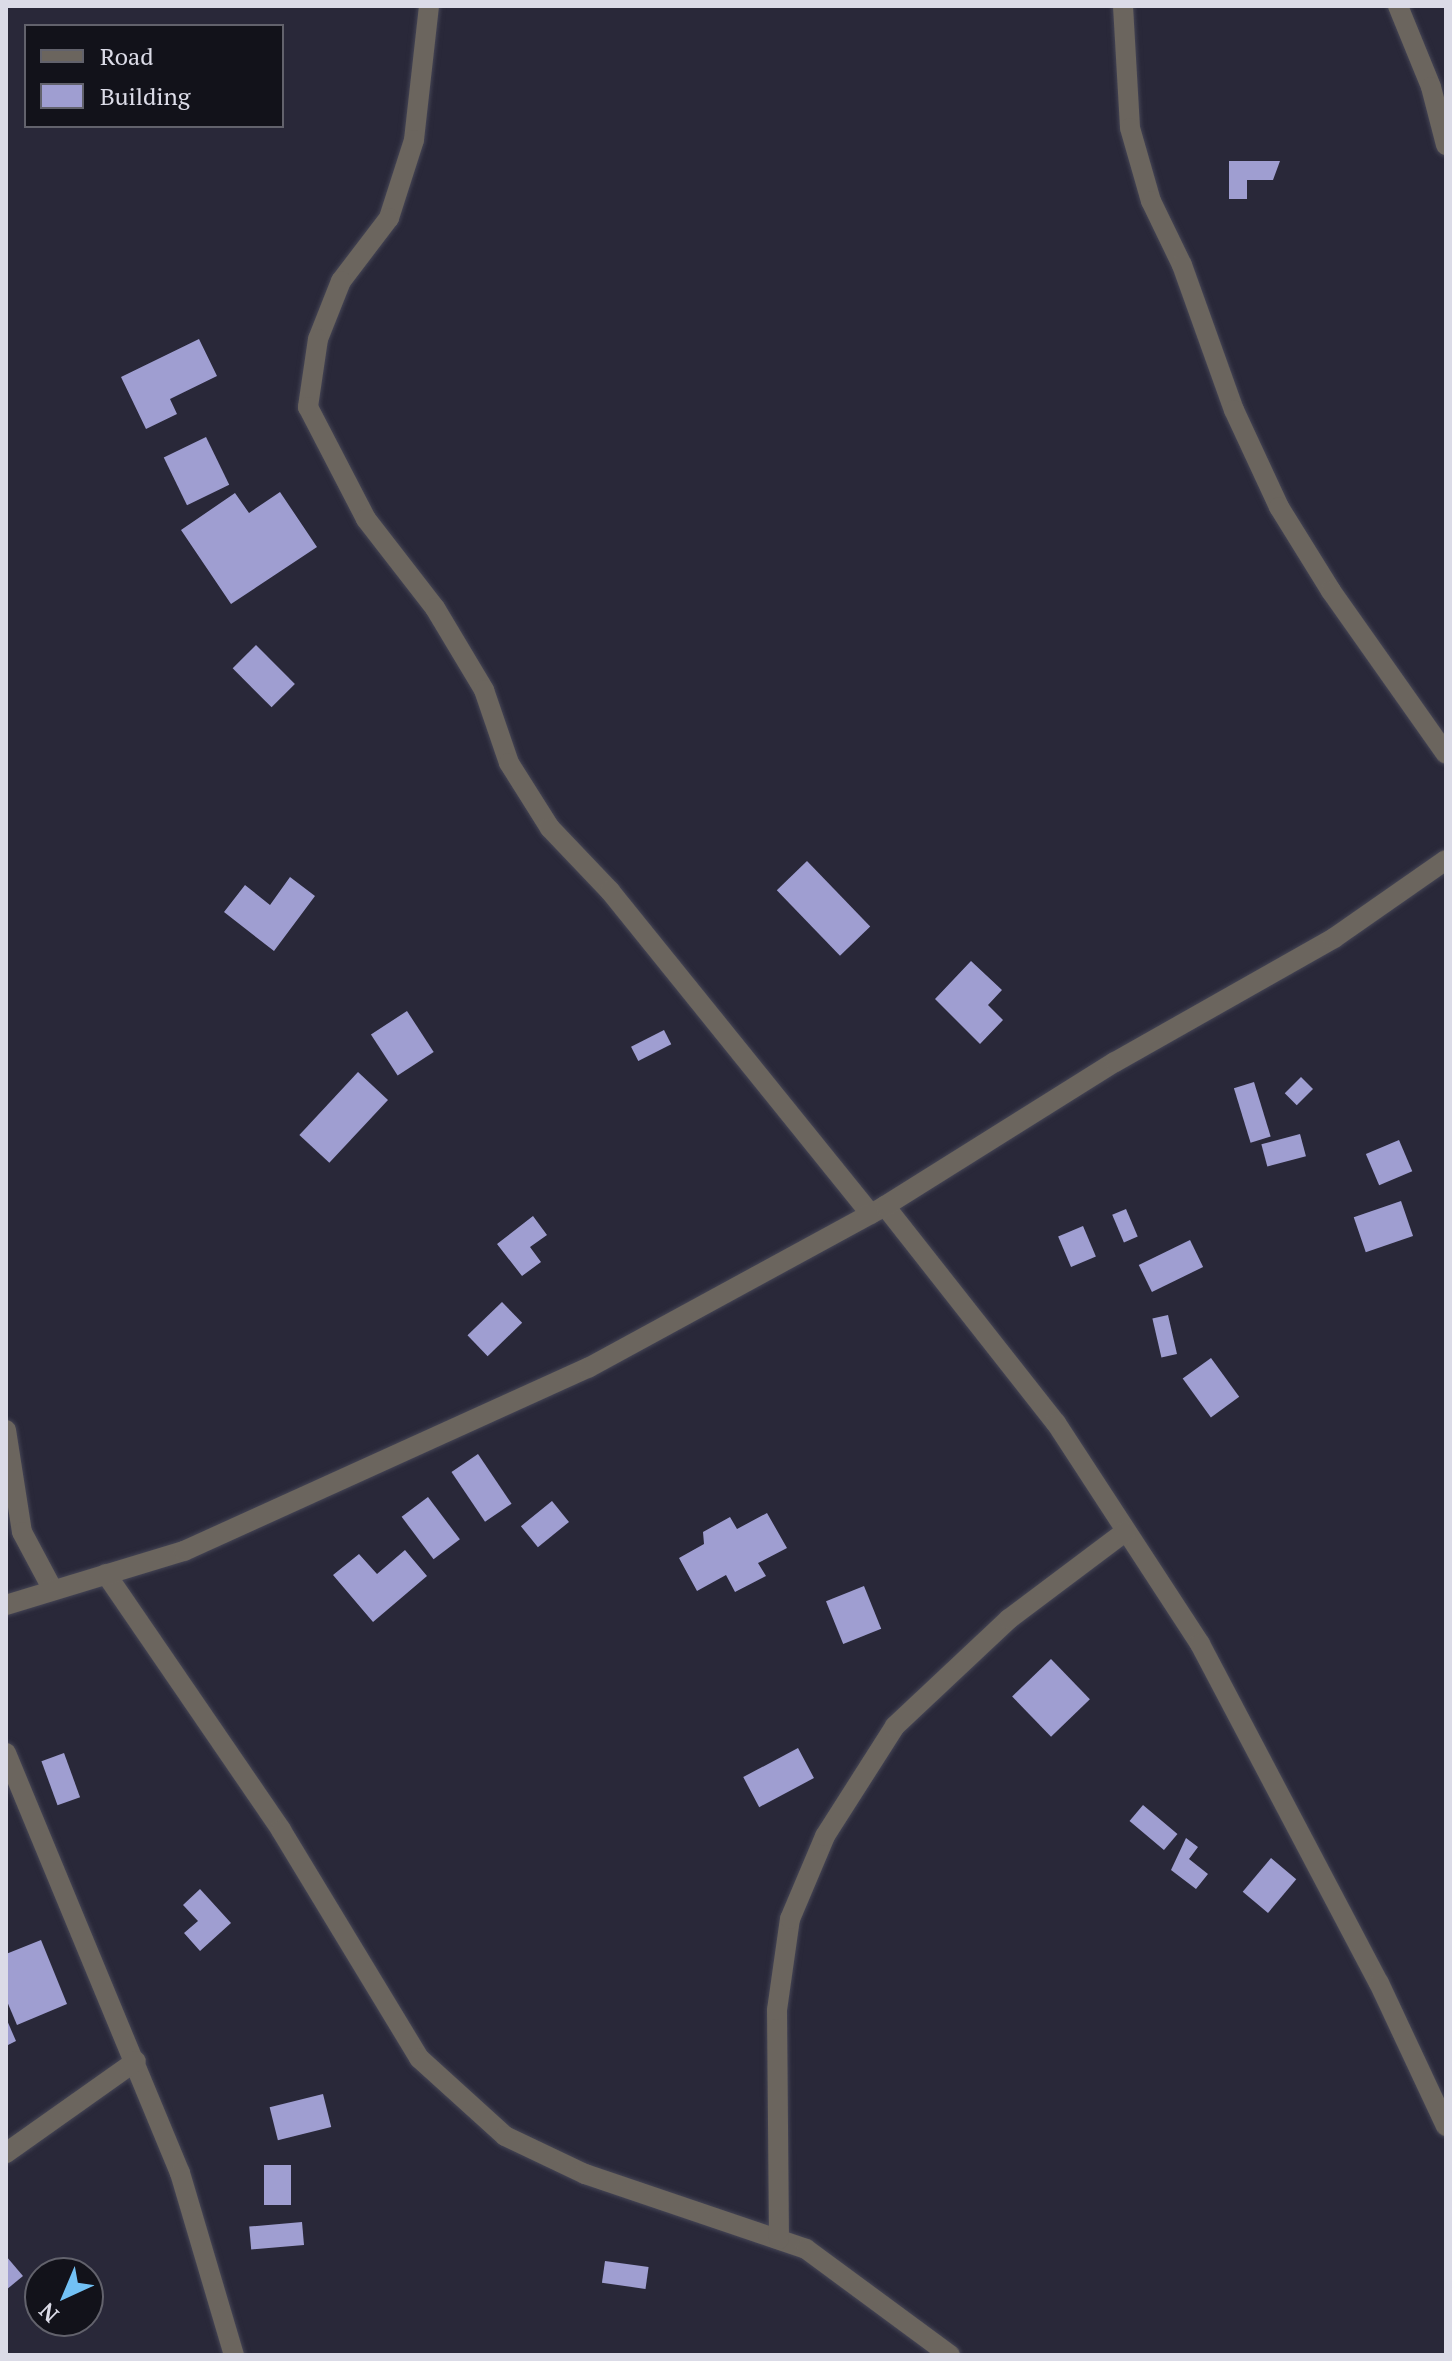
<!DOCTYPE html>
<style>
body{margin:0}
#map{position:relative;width:1452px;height:2361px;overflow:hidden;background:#292839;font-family:"PT Serif",serif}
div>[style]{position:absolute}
.building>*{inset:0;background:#9f9ed1;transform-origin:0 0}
.roads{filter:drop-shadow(0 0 2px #454555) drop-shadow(0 0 2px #454555)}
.street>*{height:20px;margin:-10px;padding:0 10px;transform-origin:10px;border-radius:10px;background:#6b655e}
span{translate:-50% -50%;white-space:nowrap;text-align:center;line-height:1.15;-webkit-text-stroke:8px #12121a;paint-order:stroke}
.frame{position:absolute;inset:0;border:8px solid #dbdbe7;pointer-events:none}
.legend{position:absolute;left:24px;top:24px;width:260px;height:104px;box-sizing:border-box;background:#12121a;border:2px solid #62626c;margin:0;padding:10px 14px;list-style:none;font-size:24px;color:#dbdbe7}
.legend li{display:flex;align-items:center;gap:16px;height:40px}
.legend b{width:40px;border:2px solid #62626c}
.north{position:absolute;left:24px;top:2257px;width:80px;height:80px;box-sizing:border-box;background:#12121a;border:2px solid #62626c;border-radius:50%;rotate:224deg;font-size:22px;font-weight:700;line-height:32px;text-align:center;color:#dbdbe7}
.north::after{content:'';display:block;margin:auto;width:28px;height:36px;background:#72c1f5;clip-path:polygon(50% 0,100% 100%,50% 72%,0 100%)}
</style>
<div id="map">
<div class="building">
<i style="clip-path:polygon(1229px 161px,1280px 161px,1273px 180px,1247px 180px,1247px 199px,1229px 199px)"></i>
<i style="clip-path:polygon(199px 339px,217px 376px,170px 399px,177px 414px,146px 429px,121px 377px)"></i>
<i style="left:206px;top:437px;width:53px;height:47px;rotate:64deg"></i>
<i style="clip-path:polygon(280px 492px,317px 547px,231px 604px,181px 530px,235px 493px,249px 513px)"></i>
<i style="left:256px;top:645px;width:55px;height:33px;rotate:45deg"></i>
<i style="left:807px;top:861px;width:91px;height:42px;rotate:46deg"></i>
<i style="clip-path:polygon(290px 877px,315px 896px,274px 951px,224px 912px,245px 885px,270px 905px)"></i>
<i style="clip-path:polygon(971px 961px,1002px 990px,988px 1005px,1003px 1020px,980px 1044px,935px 999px)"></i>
<i style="left:407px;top:1011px;width:49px;height:43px;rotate:57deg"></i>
<i style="left:664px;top:1030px;width:16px;height:37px;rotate:63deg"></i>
<i style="left:358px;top:1072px;width:41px;height:86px;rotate:43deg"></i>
<i style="left:1301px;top:1077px;width:17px;height:23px;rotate:45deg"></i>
<i style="left:1254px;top:1082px;width:57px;height:21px;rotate:73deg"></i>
<i style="left:1300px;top:1134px;width:23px;height:40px;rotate:75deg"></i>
<i style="left:1399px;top:1140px;width:34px;height:36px;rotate:67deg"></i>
<i style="left:1401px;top:1201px;width:37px;height:50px;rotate:71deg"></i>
<i style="left:1126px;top:1209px;width:30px;height:15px;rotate:67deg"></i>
<i style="clip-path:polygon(533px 1216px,547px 1235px,530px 1247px,541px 1262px,522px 1276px,497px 1244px)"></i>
<i style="left:1083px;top:1226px;width:33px;height:27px;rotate:67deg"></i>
<i style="left:1190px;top:1240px;width:30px;height:57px;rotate:64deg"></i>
<i style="left:502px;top:1302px;width:29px;height:48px;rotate:46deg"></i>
<i style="left:1168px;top:1315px;width:40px;height:16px;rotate:77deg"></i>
<i style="left:1211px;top:1358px;width:48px;height:35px;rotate:54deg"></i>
<i style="left:478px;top:1454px;width:60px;height:32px;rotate:56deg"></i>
<i style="left:428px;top:1497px;width:53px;height:33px;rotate:53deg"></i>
<i style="left:552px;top:1501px;width:27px;height:40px;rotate:51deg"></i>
<i style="clip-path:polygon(767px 1513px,787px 1548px,758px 1563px,766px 1576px,735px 1592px,726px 1575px,697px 1591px,679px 1558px,704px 1544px,703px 1532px,730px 1517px,737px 1529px)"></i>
<i style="clip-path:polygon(405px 1550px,427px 1576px,373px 1622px,333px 1575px,359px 1554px,377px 1574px)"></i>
<i style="left:864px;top:1586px;width:46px;height:41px;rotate:68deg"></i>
<i style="left:1051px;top:1659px;width:56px;height:54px;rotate:46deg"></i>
<i style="left:798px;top:1748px;width:34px;height:62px;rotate:62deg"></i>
<i style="left:64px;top:1753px;width:47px;height:24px;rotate:70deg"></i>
<i style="left:1143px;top:1805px;width:45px;height:21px;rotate:40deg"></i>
<i style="clip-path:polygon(1186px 1838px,1198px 1847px,1189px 1859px,1208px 1874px,1196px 1889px,1171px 1870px)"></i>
<i style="left:1271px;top:1858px;width:33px;height:44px;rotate:40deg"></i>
<i style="clip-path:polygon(200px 1889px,231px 1923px,200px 1951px,184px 1933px,198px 1921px,183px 1905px)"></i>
<i style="clip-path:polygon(41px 1940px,67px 2004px,17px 2025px,6px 1999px,6px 1954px)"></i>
<i style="clip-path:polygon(6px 2018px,16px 2041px,6px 2046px)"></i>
<i style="left:323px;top:2094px;width:34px;height:55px;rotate:76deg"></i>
<i style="left:264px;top:2165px;width:27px;height:40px"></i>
<i style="left:302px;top:2222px;width:23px;height:53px;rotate:85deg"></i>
<i style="clip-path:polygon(6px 2256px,23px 2276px,6px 2290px)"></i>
<i style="left:605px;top:2261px;width:44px;height:22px;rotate:8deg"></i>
</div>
<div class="roads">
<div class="street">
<i style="left:429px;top:6px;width:135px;rotate:96.4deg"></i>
<i style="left:414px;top:140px;width:82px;rotate:107.8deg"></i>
<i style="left:389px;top:218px;width:79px;rotate:127.3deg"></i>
<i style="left:341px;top:281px;width:62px;rotate:111.6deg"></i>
<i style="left:318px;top:339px;width:69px;rotate:98.4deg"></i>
<i style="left:308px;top:407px;width:126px;rotate:62.6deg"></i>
<i style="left:366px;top:519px;width:113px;rotate:52.2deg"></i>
<i style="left:435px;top:608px;width:96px;rotate:59.1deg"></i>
<i style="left:484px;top:690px;width:77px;rotate:71.1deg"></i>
<i style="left:509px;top:763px;width:77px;rotate:57.8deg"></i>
<i style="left:550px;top:828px;width:87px;rotate:46.4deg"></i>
<i style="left:610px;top:891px;width:415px;rotate:51.1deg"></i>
<i style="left:1123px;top:6px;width:122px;rotate:86.7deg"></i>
<i style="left:1130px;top:128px;width:76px;rotate:74deg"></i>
<i style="left:1151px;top:201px;width:71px;rotate:64.2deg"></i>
<i style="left:1182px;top:265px;width:154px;rotate:70.3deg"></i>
<i style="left:1234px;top:410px;width:107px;rotate:65.1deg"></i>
<i style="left:1279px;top:507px;width:99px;rotate:58.2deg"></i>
<i style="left:1331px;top:591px;width:199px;rotate:54.8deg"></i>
<i style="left:1398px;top:6px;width:87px;rotate:67.8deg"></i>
<i style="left:1431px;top:87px;width:60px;rotate:75.5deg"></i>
<i style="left:885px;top:1206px;width:276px;rotate:51.8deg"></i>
<i style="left:1056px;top:1423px;width:264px;rotate:56.9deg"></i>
<i style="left:1200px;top:1644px;width:383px;rotate:62.2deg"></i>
<i style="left:1379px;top:1983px;width:158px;rotate:64.9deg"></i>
<i style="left:6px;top:1430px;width:103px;rotate:81.1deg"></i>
<i style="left:22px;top:1532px;width:66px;rotate:61.9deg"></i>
<i style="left:106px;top:1574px;width:310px;rotate:55.6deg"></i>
<i style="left:281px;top:1830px;width:267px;rotate:58.8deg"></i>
<i style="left:419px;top:2058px;width:116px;rotate:42.2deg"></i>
<i style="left:505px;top:2136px;width:89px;rotate:25.4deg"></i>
<i style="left:585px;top:2174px;width:233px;rotate:18.7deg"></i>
<i style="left:806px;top:2249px;width:179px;rotate:36.4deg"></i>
<i style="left:6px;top:1605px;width:186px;rotate:-16.9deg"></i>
<i style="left:184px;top:1551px;width:444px;rotate:-24.4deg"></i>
<i style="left:588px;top:1368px;width:338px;rotate:-28.6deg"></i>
<i style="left:885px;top:1206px;width:271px;rotate:-32.1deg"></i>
<i style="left:1115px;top:1062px;width:252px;rotate:-29.5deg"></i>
<i style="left:1334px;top:938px;width:136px;rotate:-34.9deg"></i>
<i style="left:6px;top:1753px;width:455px;rotate:67.5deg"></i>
<i style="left:180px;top:2173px;width:190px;rotate:73.5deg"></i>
<i style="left:6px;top:2153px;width:159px;rotate:-35.3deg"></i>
<i style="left:779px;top:2239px;width:229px;rotate:-90.5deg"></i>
<i style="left:777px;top:2010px;width:92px;rotate:-81.9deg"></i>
<i style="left:790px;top:1919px;width:90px;rotate:-67.1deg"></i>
<i style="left:825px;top:1836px;width:130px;rotate:-57.5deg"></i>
<i style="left:895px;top:1726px;width:156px;rotate:-43.2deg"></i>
<i style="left:1009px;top:1619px;width:146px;rotate:-36.9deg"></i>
</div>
</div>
<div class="frame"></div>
<ul class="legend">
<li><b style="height:10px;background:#6b655e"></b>Road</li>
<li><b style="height:22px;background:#9f9ed1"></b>Building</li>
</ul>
<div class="north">N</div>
</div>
